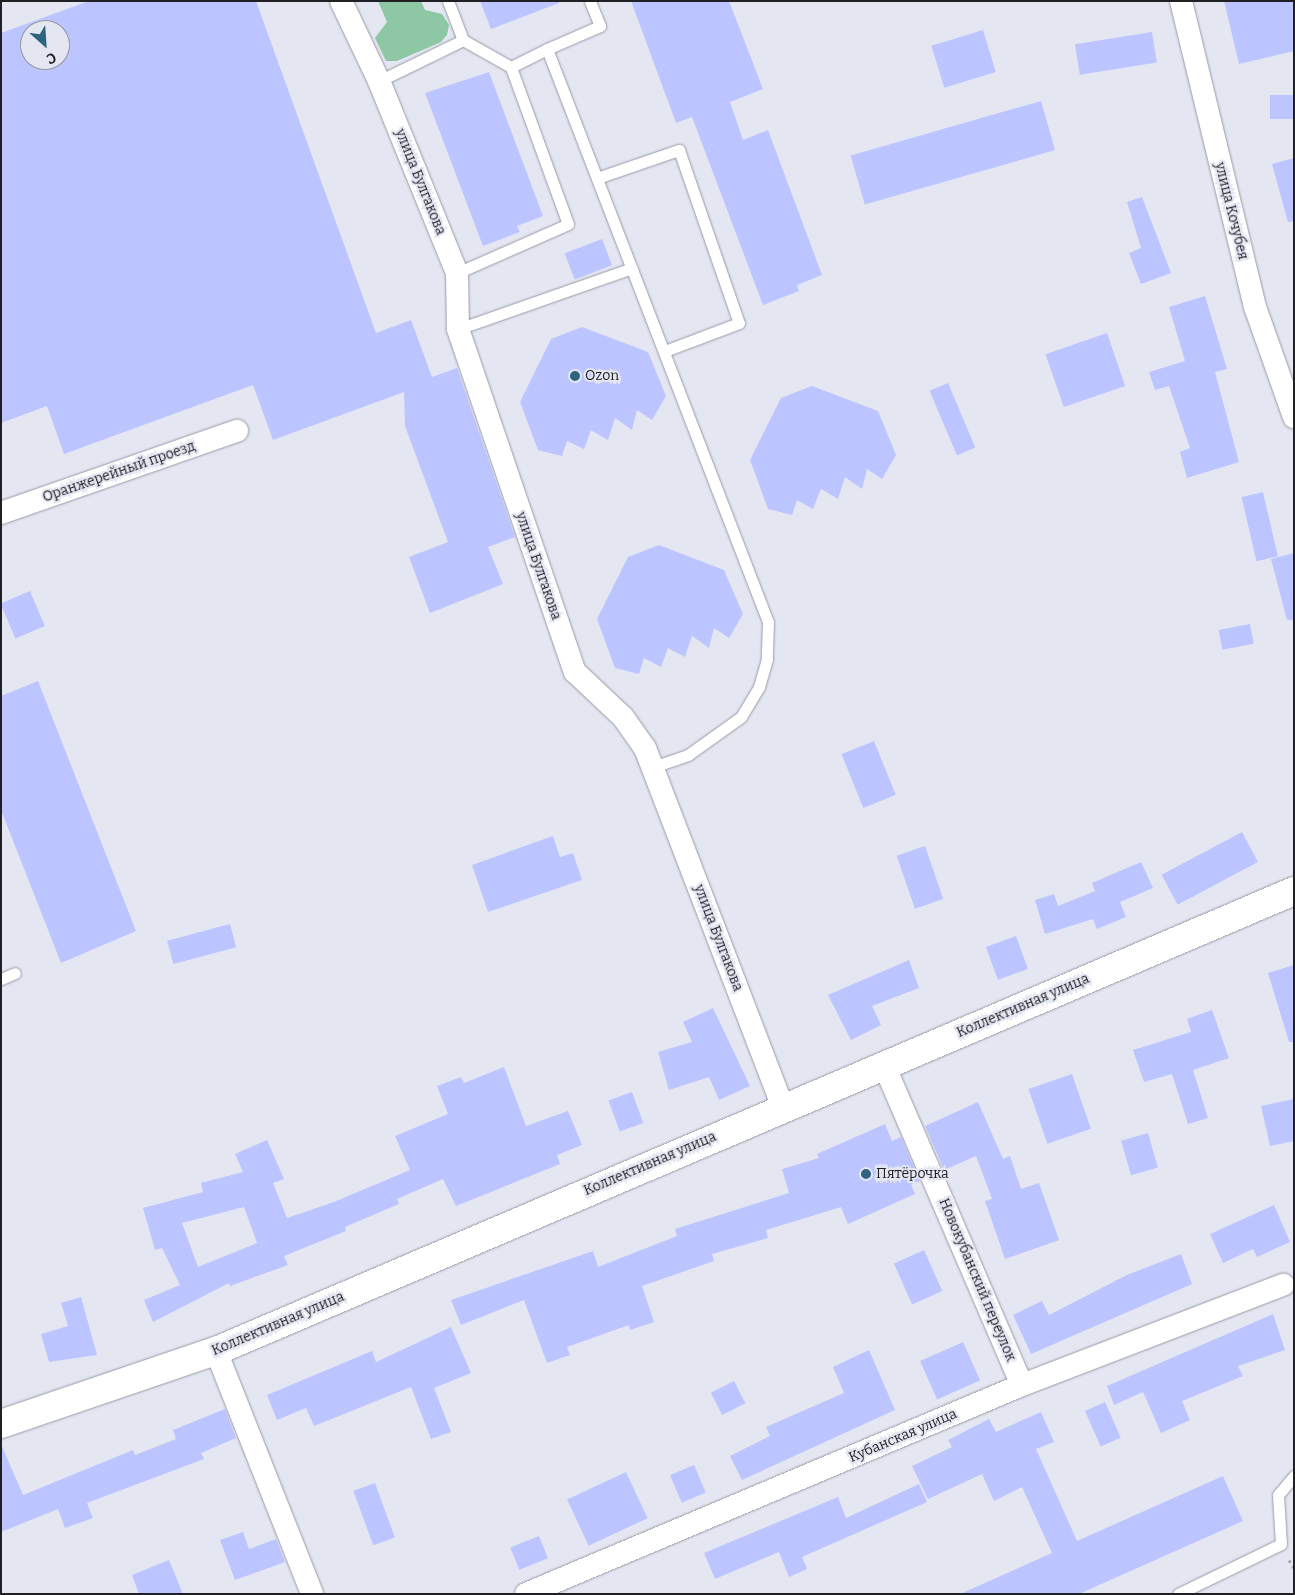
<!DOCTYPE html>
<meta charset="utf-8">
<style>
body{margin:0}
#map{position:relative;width:1295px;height:1595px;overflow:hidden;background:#e4e7f2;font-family:Bitter,serif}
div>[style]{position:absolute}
.green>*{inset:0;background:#8ec7a4}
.building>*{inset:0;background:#bcc5ff;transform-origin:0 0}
.path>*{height:3px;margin-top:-1.5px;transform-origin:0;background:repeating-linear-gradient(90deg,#a3a5ae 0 2.5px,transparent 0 6.5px)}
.roads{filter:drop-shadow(0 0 1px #989aa5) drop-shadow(0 0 1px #989aa5)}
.lane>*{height:11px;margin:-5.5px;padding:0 5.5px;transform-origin:5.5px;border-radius:5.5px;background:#fff}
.street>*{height:22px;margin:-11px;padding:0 11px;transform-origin:11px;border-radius:11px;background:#fff}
.secondary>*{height:28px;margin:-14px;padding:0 14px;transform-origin:14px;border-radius:14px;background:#fff}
.dots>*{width:14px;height:14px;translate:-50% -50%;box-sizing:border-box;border:2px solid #e4e7f2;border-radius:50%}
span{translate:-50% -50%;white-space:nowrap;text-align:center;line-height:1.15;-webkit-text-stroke:4px #e4e7f2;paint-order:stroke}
.street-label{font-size:14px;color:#1f1f24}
.poi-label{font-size:14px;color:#1f1f24}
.left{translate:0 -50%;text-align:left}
.frame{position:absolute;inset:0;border:2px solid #1f1f24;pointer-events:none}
.north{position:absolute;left:20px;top:20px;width:50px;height:50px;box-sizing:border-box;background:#e4e7f2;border:1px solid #9597a0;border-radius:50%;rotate:154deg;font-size:14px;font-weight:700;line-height:20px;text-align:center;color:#1f1f24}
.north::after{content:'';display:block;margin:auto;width:18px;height:22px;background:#2f6480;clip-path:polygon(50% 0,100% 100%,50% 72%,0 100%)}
</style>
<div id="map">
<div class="green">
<i style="clip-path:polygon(378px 1px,421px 1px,425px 10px,442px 14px,449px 25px,447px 35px,441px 42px,397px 61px,386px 61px,375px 38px,387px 22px)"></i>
</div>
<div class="building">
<i style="clip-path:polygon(evenodd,89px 1px,256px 1px,376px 333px,411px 320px,432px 377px,457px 368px,515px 537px,488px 547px,503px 584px,430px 613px,409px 557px,448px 542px,405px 426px,404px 392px,273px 440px,253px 385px,64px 454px,47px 406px,1px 423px,1px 33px,89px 1px,30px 30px,60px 30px,60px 60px,30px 60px,30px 30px)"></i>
<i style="clip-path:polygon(480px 1px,559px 1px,559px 3px,491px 29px)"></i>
<i style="clip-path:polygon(631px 1px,729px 1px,763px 89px,730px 102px,743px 140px,768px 130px,822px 275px,797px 285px,799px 291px,763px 305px,692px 117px,676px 123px)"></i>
<i style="clip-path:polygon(1224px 1px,1294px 1px,1294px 51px,1239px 64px)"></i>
<i style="left:983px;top:30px;width:44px;height:54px;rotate:73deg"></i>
<i style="left:1152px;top:32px;width:31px;height:78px;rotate:81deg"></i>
<i style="clip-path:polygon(489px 72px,543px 216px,517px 226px,520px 232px,483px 246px,425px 93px)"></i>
<i style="left:1294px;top:95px;width:24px;height:24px;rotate:90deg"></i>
<i style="left:1041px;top:101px;width:51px;height:198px;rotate:74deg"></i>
<i style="clip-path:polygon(1294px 158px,1294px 221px,1288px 222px,1272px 164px)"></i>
<i style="clip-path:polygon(1142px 197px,1171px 273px,1141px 284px,1129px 253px,1141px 248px,1127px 202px)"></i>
<i style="left:602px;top:239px;width:28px;height:40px;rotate:69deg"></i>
<i style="clip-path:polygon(1205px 296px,1227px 369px,1215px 372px,1239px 462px,1187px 478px,1180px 452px,1190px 448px,1169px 386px,1155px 390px,1149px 372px,1185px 361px,1169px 307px)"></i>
<i style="clip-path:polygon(582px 327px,648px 352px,666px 396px,652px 420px,637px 410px,632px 430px,615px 418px,608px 440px,591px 430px,584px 449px,567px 441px,562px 456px,538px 450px,520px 402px,551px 339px)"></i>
<i style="left:1107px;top:333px;width:56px;height:65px;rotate:71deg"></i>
<i style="left:948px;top:383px;width:70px;height:20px;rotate:67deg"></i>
<i style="clip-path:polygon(812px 386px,878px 411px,896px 455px,882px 479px,867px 469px,862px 489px,845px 477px,838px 499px,821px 489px,813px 509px,797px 500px,792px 515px,768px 509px,750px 460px,781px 398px)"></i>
<i style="left:1263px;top:492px;width:66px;height:22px;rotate:77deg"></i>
<i style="clip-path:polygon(659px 545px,724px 570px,743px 614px,729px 638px,714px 628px,709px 648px,692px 636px,685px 657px,668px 648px,661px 667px,644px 658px,639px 674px,615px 668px,597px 619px,628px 557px)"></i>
<i style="clip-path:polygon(1294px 553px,1294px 620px,1287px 620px,1271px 559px)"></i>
<i style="left:30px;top:591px;width:38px;height:32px;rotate:67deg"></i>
<i style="left:1250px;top:624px;width:20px;height:32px;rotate:79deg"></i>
<i style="clip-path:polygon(38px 681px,136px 931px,61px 963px,1px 810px,1px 696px)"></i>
<i style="left:874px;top:741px;width:58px;height:35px;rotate:68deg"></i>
<i style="left:1242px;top:832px;width:34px;height:91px;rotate:62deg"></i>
<i style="clip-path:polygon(553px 836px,560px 857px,573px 853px,582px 880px,488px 912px,472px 865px)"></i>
<i style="left:925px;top:846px;width:56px;height:30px;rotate:71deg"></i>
<i style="clip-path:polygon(1141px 862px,1153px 888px,1120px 902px,1126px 917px,1097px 929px,1093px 919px,1045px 934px,1035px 900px,1054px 894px,1058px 906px,1095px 891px,1092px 883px)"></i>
<i style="left:230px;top:924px;width:24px;height:65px;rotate:75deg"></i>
<i style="left:1016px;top:936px;width:35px;height:32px;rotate:70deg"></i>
<i style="clip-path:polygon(909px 960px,919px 988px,872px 1006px,881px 1025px,851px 1040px,828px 995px)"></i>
<i style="clip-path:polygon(1294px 965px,1294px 1042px,1289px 1042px,1268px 973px)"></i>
<i style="clip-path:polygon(713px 1008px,750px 1086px,719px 1100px,709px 1077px,669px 1090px,658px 1052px,692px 1042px,683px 1022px)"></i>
<i style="clip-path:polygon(1212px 1010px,1229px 1058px,1193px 1070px,1208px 1118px,1188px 1124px,1172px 1074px,1144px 1082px,1133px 1050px,1191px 1032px,1187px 1019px)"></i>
<i style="clip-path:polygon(evenodd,504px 1067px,526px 1126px,568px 1111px,582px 1145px,557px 1155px,560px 1164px,456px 1206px,443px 1179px,397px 1199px,399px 1204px,345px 1227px,346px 1231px,284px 1256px,288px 1265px,230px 1286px,229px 1283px,153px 1322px,144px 1300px,180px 1285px,162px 1248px,155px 1250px,143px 1208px,203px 1192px,201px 1183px,243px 1172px,235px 1154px,267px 1140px,284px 1179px,273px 1183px,287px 1218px,334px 1202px,410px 1170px,395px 1136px,448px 1114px,437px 1086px,461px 1077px,464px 1083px,504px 1067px,244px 1207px,257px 1243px,198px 1267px,182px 1223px,244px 1207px)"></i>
<i style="left:1072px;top:1074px;width:58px;height:46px;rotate:71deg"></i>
<i style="left:632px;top:1092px;width:33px;height:25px;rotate:70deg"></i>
<i style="clip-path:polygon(1294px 1099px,1294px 1141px,1270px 1146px,1261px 1106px)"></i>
<i style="clip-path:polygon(978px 1102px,1003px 1159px,1010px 1156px,1021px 1189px,1039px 1183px,1059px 1240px,1005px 1259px,985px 1201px,992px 1199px,976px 1156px,944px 1170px,925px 1126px)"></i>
<i style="clip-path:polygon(885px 1124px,892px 1141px,901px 1137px,920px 1181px,911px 1184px,915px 1194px,848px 1224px,841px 1207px,766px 1230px,768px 1238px,712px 1254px,714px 1261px,642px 1286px,654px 1322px,630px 1330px,629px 1325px,567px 1347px,570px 1355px,547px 1363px,524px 1300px,461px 1325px,451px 1300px,593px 1251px,598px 1267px,677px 1236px,675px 1229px,789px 1193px,782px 1169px,819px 1158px,817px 1154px)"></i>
<i style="left:1148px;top:1133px;width:36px;height:28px;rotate:74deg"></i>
<i style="clip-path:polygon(1274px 1205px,1290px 1242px,1257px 1257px,1253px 1249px,1223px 1263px,1210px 1234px)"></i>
<i style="left:924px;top:1250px;width:45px;height:33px;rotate:66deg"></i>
<i style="clip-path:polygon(1181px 1254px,1192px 1284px,1031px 1354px,1013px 1315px,1042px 1301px,1049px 1315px,1127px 1275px)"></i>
<i style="clip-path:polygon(81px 1297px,97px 1355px,49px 1362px,41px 1334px,68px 1326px,61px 1303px)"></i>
<i style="clip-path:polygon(1273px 1314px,1285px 1350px,1238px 1366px,1243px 1376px,1182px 1401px,1190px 1420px,1161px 1433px,1143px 1392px,1114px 1405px,1107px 1386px)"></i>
<i style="clip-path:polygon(451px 1327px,471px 1373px,434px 1388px,451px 1432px,431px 1439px,411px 1387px,314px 1426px,306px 1408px,277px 1420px,267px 1395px,372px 1351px,376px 1362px)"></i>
<i style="left:963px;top:1342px;width:42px;height:47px;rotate:66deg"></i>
<i style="clip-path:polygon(869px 1350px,895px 1410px,742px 1480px,730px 1456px,770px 1436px,766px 1427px,844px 1393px,833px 1367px)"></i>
<i style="left:734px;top:1381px;width:25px;height:26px;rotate:63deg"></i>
<i style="left:1105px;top:1402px;width:39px;height:22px;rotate:66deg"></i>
<i style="clip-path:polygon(225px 1409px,236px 1438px,201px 1453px,204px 1459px,87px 1503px,93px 1518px,65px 1528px,58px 1509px,1px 1532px,1px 1444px,23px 1495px,133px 1450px,135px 1455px,176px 1439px,173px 1430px)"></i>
<i style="clip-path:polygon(1041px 1412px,1054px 1442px,1036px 1449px,1077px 1541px,1223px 1476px,1243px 1521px,1079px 1594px,960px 1594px,1052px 1553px,1022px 1487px,994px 1501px,982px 1474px,928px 1499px,912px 1466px,952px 1447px,948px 1440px,989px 1419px,996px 1432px)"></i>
<i style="left:694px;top:1465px;width:30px;height:26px;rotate:67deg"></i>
<i style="left:626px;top:1472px;width:51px;height:65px;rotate:65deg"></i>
<i style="left:375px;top:1483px;width:58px;height:23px;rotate:70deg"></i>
<i style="clip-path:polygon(919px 1484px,927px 1502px,802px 1557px,807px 1569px,789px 1577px,779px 1552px,715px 1579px,704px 1553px,838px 1497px,846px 1518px)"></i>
<i style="clip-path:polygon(243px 1532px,249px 1549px,276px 1539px,285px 1562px,235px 1580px,220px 1540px)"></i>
<i style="left:539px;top:1536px;width:24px;height:31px;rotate:68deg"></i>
<i style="clip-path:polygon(169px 1560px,183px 1594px,139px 1594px,132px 1575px)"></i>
</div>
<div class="path">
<i style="left:1289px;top:1560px;width:9px;rotate:58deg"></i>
</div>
<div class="roads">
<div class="lane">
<i style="left:448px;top:1px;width:42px;rotate:69deg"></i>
<i style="left:463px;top:40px;width:55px;rotate:29.4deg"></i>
<i style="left:511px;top:67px;width:40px;rotate:-26.6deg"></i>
<i style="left:547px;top:49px;width:614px;rotate:68.91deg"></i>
<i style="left:768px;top:622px;width:37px;rotate:92deg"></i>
<i style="left:767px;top:659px;width:29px;rotate:106deg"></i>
<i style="left:759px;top:687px;width:35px;rotate:121deg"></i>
<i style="left:741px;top:717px;width:65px;rotate:144.4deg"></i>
<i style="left:688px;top:755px;width:37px;rotate:161deg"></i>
<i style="left:547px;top:49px;width:58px;rotate:-23.5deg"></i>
<i style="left:600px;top:26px;width:27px;rotate:-112deg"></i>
<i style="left:379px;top:81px;width:93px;rotate:-26deg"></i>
<i style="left:597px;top:178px;width:87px;rotate:-18.9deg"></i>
<i style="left:679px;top:150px;width:183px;rotate:70.9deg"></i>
<i style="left:739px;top:323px;width:79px;rotate:159.3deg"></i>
<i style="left:457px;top:273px;width:121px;rotate:-23.8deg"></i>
<i style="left:568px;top:224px;width:167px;rotate:-110deg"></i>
<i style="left:458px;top:329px;width:184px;rotate:-19.3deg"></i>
<i style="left:1px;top:979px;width:15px;rotate:-23deg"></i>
<i style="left:1178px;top:1594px;width:114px;rotate:-25.9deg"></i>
<i style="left:1281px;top:1544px;width:49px;rotate:-93.5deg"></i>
<i style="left:1278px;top:1495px;width:25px;rotate:-50deg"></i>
</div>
<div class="street">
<i style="left:341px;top:1px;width:89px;rotate:64.6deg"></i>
<i style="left:379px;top:81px;width:207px;rotate:67.9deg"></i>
<i style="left:457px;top:273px;width:56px;rotate:89deg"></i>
<i style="left:458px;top:329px;width:362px;rotate:71.2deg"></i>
<i style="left:575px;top:672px;width:66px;rotate:43.2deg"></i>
<i style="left:623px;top:717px;width:38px;rotate:55deg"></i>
<i style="left:645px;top:748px;width:386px;rotate:69deg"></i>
<i style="left:1181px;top:1px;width:315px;rotate:76.4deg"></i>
<i style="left:1255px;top:307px;width:117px;rotate:70.5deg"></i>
<i style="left:1px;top:513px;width:250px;rotate:-19.2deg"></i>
<i style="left:884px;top:1065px;width:348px;rotate:66.7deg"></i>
<i style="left:216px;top:1351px;width:261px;rotate:68.4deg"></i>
<i style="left:526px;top:1594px;width:538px;rotate:-22.85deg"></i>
<i style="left:1022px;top:1385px;width:280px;rotate:-21deg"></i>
</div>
<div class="secondary">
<i style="left:1px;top:1424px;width:227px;rotate:-18.8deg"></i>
<i style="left:216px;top:1351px;width:1172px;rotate:-23.11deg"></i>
</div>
</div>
<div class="dots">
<i style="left:575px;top:376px;background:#2f6480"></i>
<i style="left:866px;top:1174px;background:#2f6480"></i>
</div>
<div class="street-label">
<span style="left:420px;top:182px;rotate:68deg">улица Булгакова</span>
<span style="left:1231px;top:211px;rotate:76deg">улица Кочубея</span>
<span style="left:119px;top:472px;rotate:-19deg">Оранжерейный проезд</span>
<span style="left:538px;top:566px;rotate:71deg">улица Булгакова</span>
<span style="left:718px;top:938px;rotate:69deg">улица Булгакова</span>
<span style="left:1023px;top:1006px;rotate:-23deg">Коллективная улица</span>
<span style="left:650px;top:1164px;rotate:-23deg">Коллективная улица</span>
<span style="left:977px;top:1280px;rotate:67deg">Новокубанский переулок</span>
<span style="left:278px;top:1324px;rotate:-23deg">Коллективная улица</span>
<span style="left:903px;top:1436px;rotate:-23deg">Кубанская улица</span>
</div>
<div class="poi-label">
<span class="left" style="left:585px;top:376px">Ozon</span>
<span class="left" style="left:876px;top:1174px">Пятёрочка</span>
</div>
<div class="frame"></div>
<div class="north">С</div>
</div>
